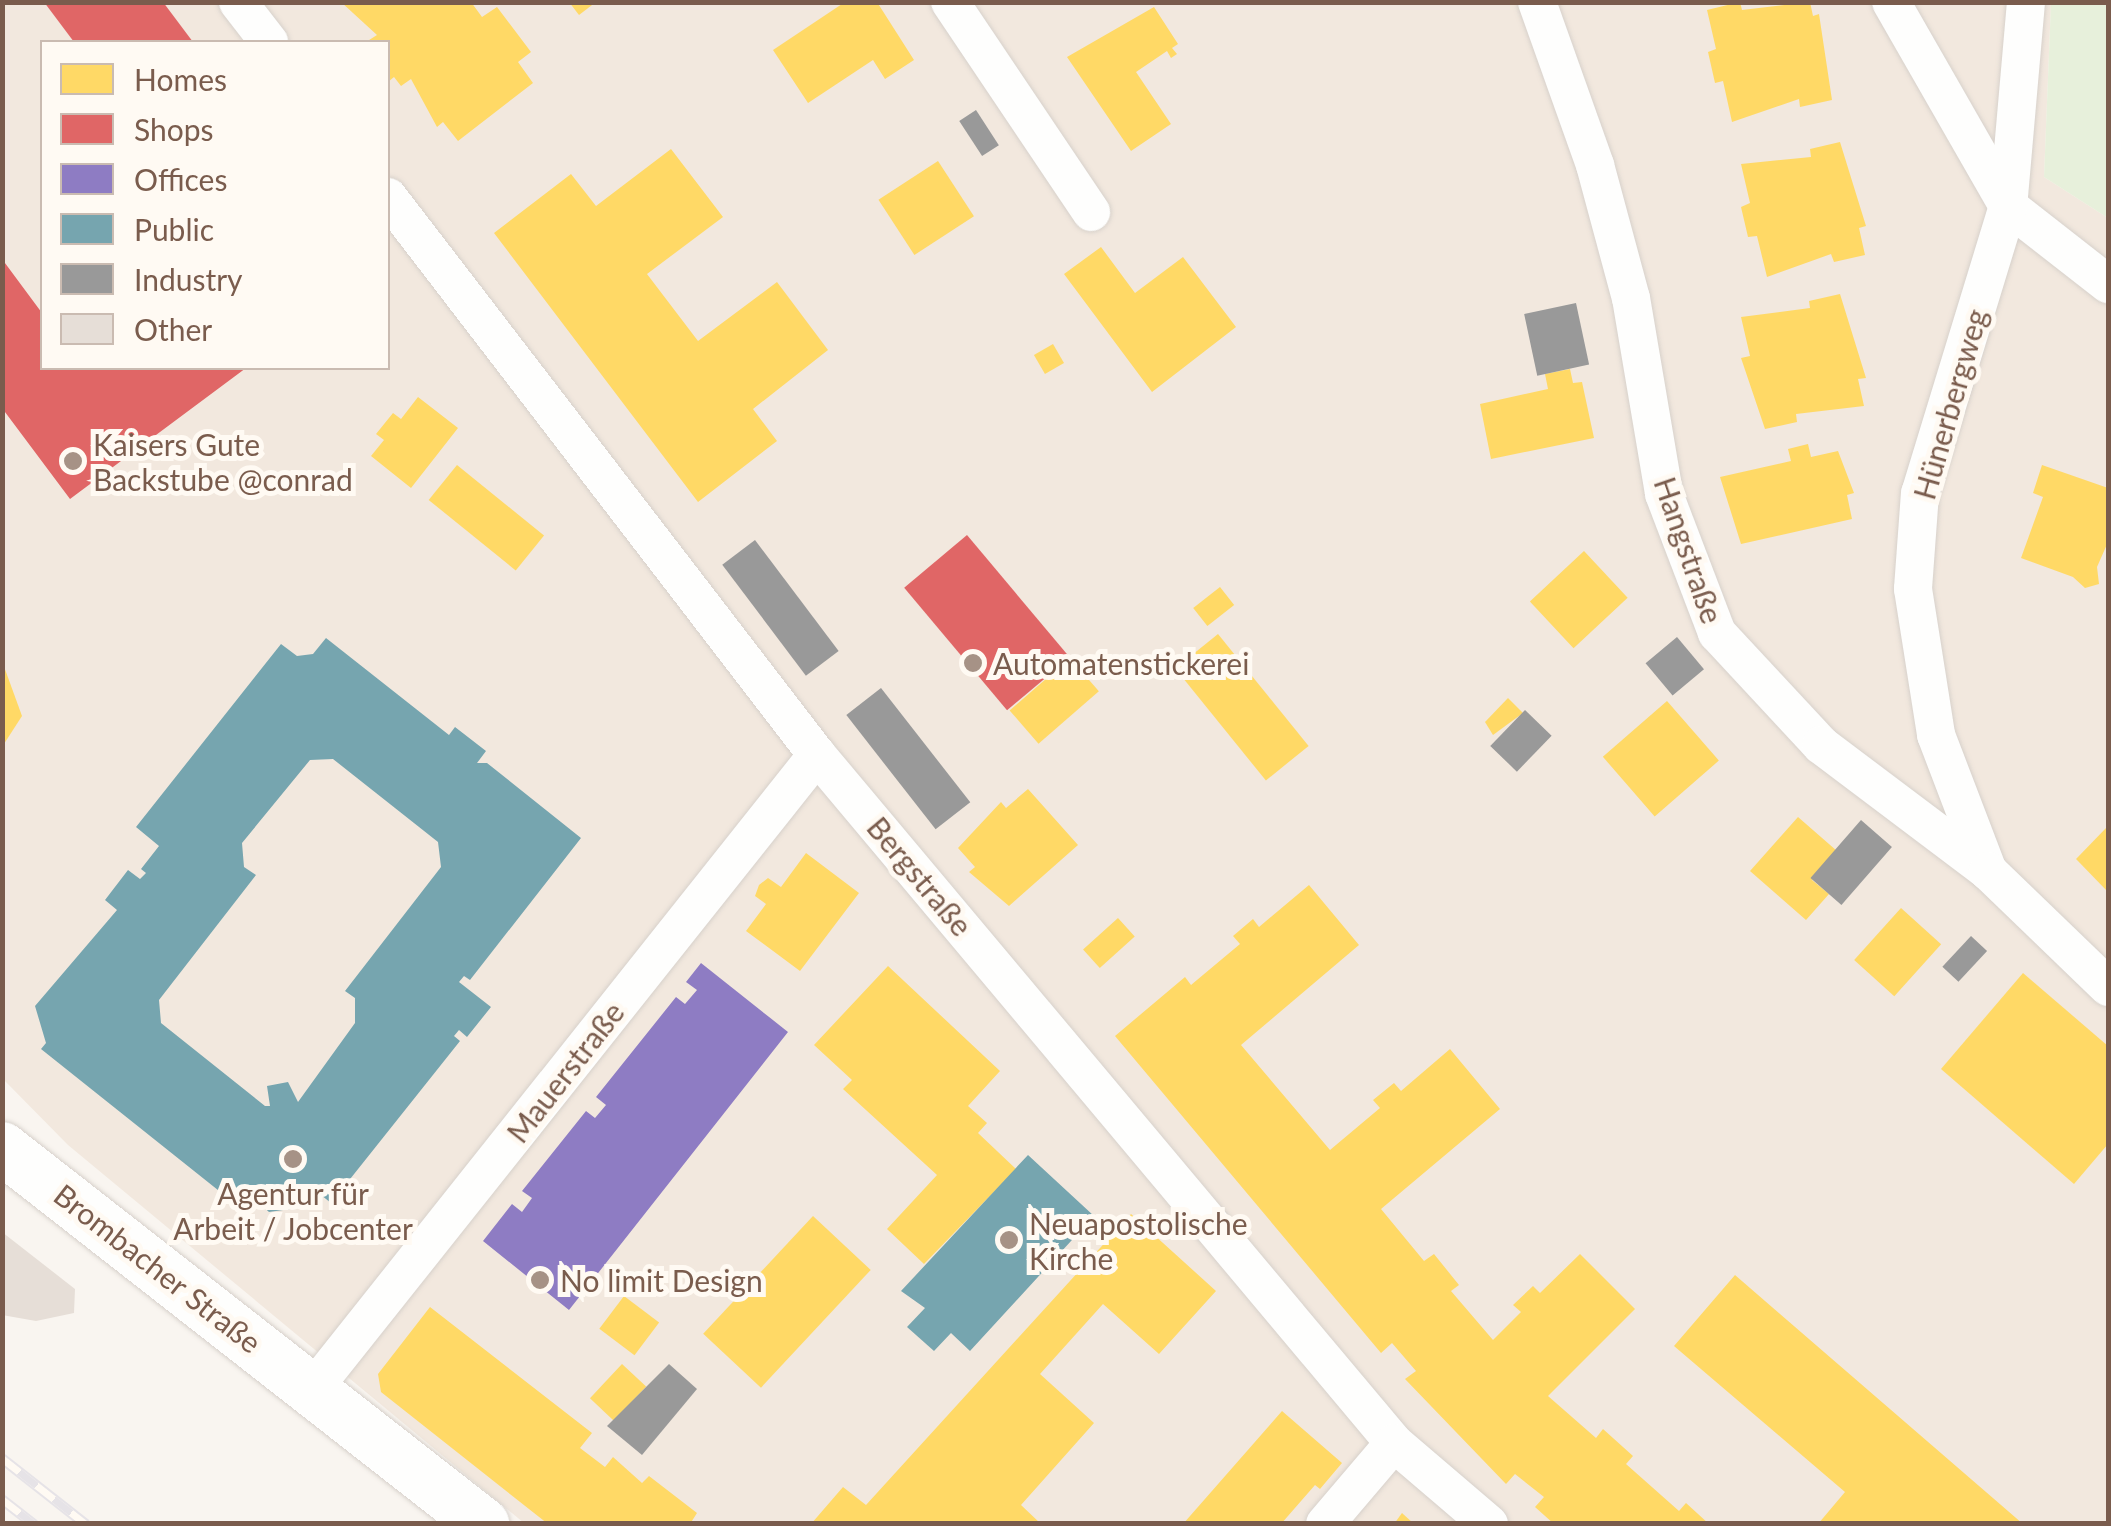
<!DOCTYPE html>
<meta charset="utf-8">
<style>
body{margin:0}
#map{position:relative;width:2111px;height:1526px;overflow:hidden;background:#f9f5f0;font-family:Lato,sans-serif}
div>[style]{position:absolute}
.residential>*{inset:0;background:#f2e8de}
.green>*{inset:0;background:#e7f0db}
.homes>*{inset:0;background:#ffd966;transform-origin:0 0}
.shops>*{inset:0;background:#e06666;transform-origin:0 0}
.offices>*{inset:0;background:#8e7cc3}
.public>*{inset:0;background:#76a5af}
.industry>*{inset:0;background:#999;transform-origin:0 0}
.building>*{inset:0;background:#e6ded7}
.roads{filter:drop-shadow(0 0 2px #d7d1cb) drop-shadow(0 0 2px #d7d1cb)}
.street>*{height:38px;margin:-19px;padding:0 19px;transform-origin:19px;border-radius:19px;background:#fefefd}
.secondary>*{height:52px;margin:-26px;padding:0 26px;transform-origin:26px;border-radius:26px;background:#fefefd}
.rail>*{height:11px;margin-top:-5.5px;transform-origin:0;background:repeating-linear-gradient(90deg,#fffaf3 0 22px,#e6e3e7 0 44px);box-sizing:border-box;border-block:2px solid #e6e3e7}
.dots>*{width:28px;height:28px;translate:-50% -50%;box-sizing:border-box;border:5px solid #fffaf3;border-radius:50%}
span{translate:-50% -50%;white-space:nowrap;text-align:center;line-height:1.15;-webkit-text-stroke:10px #fffaf3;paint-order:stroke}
.street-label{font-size:30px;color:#7a5c4d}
.poi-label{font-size:30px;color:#7a5c4d}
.left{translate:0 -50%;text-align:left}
.frame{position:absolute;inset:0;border:5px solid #7a5c4d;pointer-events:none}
.legend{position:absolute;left:40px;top:40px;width:350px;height:330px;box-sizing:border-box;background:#fffaf3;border:2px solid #cabbb1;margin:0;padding:12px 18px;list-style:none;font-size:30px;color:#7a5c4d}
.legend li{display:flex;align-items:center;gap:20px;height:50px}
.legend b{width:50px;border:2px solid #cabbb1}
</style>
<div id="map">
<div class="residential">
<i style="clip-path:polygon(evenodd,2px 3px,2051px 3px,2044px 177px,2108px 218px,2108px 1523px,524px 1523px,68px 1145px,3px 1079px,2px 3px,42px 42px,388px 42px,388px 368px,42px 368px,42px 42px)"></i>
</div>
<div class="green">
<i style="clip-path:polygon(2051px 3px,2108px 3px,2108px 218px,2044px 177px)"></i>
</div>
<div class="homes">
<i style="clip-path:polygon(341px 2px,471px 2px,482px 17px,497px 7px,531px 52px,518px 62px,533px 83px,458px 141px,443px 122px,437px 127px,411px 79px,401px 86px,394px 77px,388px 82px,388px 42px,366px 42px,377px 35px)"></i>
<i style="clip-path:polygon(569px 2px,596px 2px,579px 15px)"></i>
<i style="clip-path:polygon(845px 2px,877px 2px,914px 60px,885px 79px,873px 60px,808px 103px,773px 50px)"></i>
<i style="clip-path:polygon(1740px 2px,1742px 10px,1810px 2px,1813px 16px,1819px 14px,1832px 100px,1800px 107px,1799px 99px,1732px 122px,1723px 81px,1715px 83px,1708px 52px,1716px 49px,1707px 10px)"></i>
<i style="clip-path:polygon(1154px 7px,1178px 44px,1172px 48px,1177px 54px,1171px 58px,1167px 51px,1136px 72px,1171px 124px,1131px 151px,1067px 57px)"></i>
<i style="clip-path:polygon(1840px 142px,1866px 226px,1859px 228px,1865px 255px,1834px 262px,1831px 254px,1767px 277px,1757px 236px,1748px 237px,1741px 207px,1750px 203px,1741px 164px,1811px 157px,1810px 149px)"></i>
<i style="clip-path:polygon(671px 149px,723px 217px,647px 274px,698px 341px,777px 282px,828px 350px,753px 409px,777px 441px,698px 502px,494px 233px,571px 174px,596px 206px)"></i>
<i style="left:938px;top:161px;width:66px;height:71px;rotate:57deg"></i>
<i style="clip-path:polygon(1101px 247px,1135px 293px,1183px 257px,1236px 327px,1152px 392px,1064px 274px)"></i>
<i style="clip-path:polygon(1840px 294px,1866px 378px,1858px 379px,1864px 406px,1796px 414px,1797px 422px,1765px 429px,1741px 358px,1750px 356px,1741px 317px,1810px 308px,1809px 301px)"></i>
<i style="left:1053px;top:344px;width:22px;height:22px;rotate:60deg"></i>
<i style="clip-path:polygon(1570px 369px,1573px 383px,1582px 382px,1594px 438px,1491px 459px,1480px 404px,1548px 389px,1545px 374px)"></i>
<i style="clip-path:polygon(418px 397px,458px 428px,411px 488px,371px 456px,384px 440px,376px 434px,393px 413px,401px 419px)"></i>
<i style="clip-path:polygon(1808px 444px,1811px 457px,1838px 451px,1854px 493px,1847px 495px,1852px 519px,1741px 544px,1720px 477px,1791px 461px,1788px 449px)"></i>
<i style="left:457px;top:465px;width:112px;height:45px;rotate:39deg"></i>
<i style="clip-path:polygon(2042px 465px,2108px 488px,2108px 542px,2097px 567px,2099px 584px,2085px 588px,2073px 577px,2021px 558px,2043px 497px,2033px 493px)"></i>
<i style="left:1584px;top:551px;width:64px;height:74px;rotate:47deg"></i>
<i style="left:1220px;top:587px;width:23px;height:34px;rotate:52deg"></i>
<i style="left:1218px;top:634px;width:144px;height:55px;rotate:51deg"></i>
<i style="left:1070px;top:658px;width:44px;height:80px;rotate:49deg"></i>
<i style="clip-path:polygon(2px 661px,22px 716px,2px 747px)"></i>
<i style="clip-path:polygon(1508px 698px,1523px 713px,1493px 735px,1485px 722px)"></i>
<i style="left:1667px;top:701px;width:79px;height:85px;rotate:49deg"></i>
<i style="clip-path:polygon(1028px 789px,1078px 845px,1009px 906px,969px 872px,975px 867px,958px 848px,1001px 802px,1006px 808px)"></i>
<i style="clip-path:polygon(1798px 817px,1837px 851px,1812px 880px,1829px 894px,1806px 920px,1750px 871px)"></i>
<i style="clip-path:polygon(2108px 826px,2108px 892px,2076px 859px)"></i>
<i style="clip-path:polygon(806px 853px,859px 893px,800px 971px,746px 931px,766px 904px,755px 896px,759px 885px,768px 878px,781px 887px)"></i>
<i style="clip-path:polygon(1309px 885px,1359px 945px,1241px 1045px,1330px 1150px,1380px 1108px,1373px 1100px,1394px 1083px,1401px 1091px,1450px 1049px,1500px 1109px,1381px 1209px,1424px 1261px,1434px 1254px,1459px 1285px,1451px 1291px,1493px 1340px,1521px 1312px,1513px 1305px,1533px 1286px,1540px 1293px,1580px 1254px,1635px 1309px,1548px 1396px,1596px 1438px,1603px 1429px,1633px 1456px,1626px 1464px,1679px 1511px,1686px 1503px,1709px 1524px,1554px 1524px,1535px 1507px,1544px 1497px,1515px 1474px,1506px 1484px,1405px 1379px,1416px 1371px,1392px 1343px,1381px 1353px,1115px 1036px,1185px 977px,1191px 985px,1240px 944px,1233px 936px,1253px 919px,1259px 927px)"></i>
<i style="left:1901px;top:908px;width:54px;height:70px;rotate:42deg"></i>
<i style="left:1118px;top:918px;width:25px;height:47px;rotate:48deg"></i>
<i style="clip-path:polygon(888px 966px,1000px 1071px,968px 1106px,987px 1123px,978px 1133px,1016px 1169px,924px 1264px,887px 1229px,937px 1175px,843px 1089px,852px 1080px,814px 1045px)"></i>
<i style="clip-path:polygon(2023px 973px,2108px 1046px,2108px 1144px,2074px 1184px,1941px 1069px)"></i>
<i style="clip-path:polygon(1131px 1214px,1216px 1291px,1159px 1354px,1103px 1304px,1040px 1374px,1094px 1423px,1021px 1505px,1041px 1524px,811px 1524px,843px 1487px,866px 1505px)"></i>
<i style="left:813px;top:1216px;width:79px;height:161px;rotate:43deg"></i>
<i style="clip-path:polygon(1735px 1275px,2023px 1524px,1818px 1524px,1845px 1492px,1674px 1346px)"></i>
<i style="left:624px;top:1296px;width:44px;height:41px;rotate:37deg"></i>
<i style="clip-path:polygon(430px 1307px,592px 1433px,580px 1448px,605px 1467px,613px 1457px,642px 1483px,649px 1476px,697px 1513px,690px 1524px,548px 1524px,381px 1392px,378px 1374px)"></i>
<i style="left:622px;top:1364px;width:33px;height:47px;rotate:43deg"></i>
<i style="clip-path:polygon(1282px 1411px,1342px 1463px,1320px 1489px,1315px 1485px,1281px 1524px,1183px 1524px)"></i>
<i style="clip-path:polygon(1402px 1513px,1414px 1524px,1394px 1524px)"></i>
</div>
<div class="shops">
<i style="clip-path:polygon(44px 2px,163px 2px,193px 42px,74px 42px)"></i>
<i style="clip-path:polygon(2px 259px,42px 313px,42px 368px,246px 368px,70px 499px,2px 408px)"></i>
<i style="left:967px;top:535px;width:160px;height:82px;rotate:50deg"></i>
</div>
<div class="offices">
<i style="clip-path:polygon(701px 963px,788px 1032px,569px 1310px,483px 1241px,512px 1204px,522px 1212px,532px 1198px,522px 1191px,586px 1111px,595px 1118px,606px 1105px,596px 1097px,676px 997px,685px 1004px,697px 990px,686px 982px)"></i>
</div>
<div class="public">
<i style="clip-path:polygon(evenodd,326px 638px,449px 735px,455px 727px,486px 751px,477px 763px,487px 763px,581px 838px,470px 980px,464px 976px,459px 982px,491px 1007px,467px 1037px,459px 1030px,454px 1036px,460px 1041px,331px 1203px,321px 1195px,311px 1206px,269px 1212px,258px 1202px,248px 1214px,41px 1049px,46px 1043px,35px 1006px,117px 910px,105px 900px,128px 870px,140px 879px,146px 873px,141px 869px,159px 846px,136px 827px,281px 644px,297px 656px,313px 654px,326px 638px,333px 759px,438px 842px,441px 867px,345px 991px,355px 998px,355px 1023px,298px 1102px,288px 1082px,267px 1086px,270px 1106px,265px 1106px,161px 1023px,159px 1000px,256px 875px,244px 867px,242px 843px,310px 760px,333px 759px)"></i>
<i style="clip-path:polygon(1028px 1155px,1094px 1216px,970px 1351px,951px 1333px,934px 1351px,907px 1327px,925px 1308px,901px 1291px)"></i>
</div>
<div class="industry">
<i style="left:976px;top:110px;width:42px;height:20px;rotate:57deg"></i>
<i style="left:1576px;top:303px;width:63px;height:53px;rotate:78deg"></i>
<i style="left:755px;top:540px;width:139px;height:41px;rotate:53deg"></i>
<i style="left:1677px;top:637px;width:42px;height:41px;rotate:50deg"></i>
<i style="left:881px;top:688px;width:145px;height:44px;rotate:52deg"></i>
<i style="left:1525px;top:710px;width:37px;height:50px;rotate:44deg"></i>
<i style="left:1861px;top:820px;width:41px;height:77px;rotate:41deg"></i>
<i style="left:1971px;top:936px;width:22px;height:42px;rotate:43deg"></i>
<i style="clip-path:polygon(669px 1364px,697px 1389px,642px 1455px,607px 1426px)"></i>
</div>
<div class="building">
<i style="clip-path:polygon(2px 1232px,75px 1289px,74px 1313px,36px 1321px,2px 1315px)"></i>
</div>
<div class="roads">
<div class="street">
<i style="left:238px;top:2px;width:51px;rotate:52.2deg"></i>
<i style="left:950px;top:2px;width:253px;rotate:56.1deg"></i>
<i style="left:1537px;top:2px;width:173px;rotate:70.4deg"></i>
<i style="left:1595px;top:165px;width:138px;rotate:74.9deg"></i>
<i style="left:1631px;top:298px;width:199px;rotate:80.4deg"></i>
<i style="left:1664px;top:494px;width:149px;rotate:69.1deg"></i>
<i style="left:1717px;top:633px;width:153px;rotate:47.1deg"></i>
<i style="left:1821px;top:745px;width:209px;rotate:37deg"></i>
<i style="left:1891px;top:2px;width:235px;rotate:60.2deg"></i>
<i style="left:2008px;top:206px;width:127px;rotate:38deg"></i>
<i style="left:2026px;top:2px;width:205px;rotate:95deg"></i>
<i style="left:2008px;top:206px;width:300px;rotate:107deg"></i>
<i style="left:1920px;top:493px;width:96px;rotate:94.2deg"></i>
<i style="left:1913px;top:589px;width:148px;rotate:81deg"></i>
<i style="left:1936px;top:735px;width:146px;rotate:69.1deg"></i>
<i style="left:1988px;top:871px;width:167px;rotate:44deg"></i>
<i style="left:388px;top:197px;width:704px;rotate:52.45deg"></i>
<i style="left:817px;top:755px;width:898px;rotate:50.01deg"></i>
<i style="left:1394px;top:1443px;width:125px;rotate:40.5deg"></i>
<i style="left:313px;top:1389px;width:810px;rotate:-51.52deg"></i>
<i style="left:1325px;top:1524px;width:106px;rotate:-49.6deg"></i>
</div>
<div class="secondary">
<i style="left:2px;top:1148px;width:611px;rotate:38.01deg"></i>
</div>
</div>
<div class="rail">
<i style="left:2px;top:1458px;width:107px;rotate:38.2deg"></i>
<i style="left:2px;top:1499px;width:41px;rotate:38deg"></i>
</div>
<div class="dots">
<i style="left:73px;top:461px;background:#a69286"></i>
<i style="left:973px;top:663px;background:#a69286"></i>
<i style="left:293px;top:1159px;background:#a69286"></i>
<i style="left:1009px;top:1240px;background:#a69286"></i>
<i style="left:540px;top:1280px;background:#a69286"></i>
</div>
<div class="street-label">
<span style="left:1950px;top:404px;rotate:-74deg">Hünerbergweg</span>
<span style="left:1689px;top:550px;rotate:71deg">Hangstraße</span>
<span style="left:920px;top:876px;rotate:50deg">Bergstraße</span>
<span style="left:565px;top:1072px;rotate:-52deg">Mauerstraße</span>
<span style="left:158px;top:1268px;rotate:38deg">Brombacher Straße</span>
</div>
<div class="poi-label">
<span class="left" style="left:93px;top:461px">Kaisers Gute<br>Backstube @conrad</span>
<span class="left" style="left:993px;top:663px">Automatenstickerei</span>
<span style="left:293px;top:1210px">Agentur für<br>Arbeit / Jobcenter</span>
<span class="left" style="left:1029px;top:1240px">Neuapostolische<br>Kirche</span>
<span class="left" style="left:560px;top:1280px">No limit Design</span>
</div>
<div class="frame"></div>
<ul class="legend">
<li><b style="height:28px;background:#ffd966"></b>Homes</li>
<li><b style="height:28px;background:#e06666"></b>Shops</li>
<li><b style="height:28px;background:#8e7cc3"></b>Offices</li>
<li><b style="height:28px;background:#76a5af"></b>Public</li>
<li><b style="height:28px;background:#999"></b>Industry</li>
<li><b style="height:28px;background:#e6ded7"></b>Other</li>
</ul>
</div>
